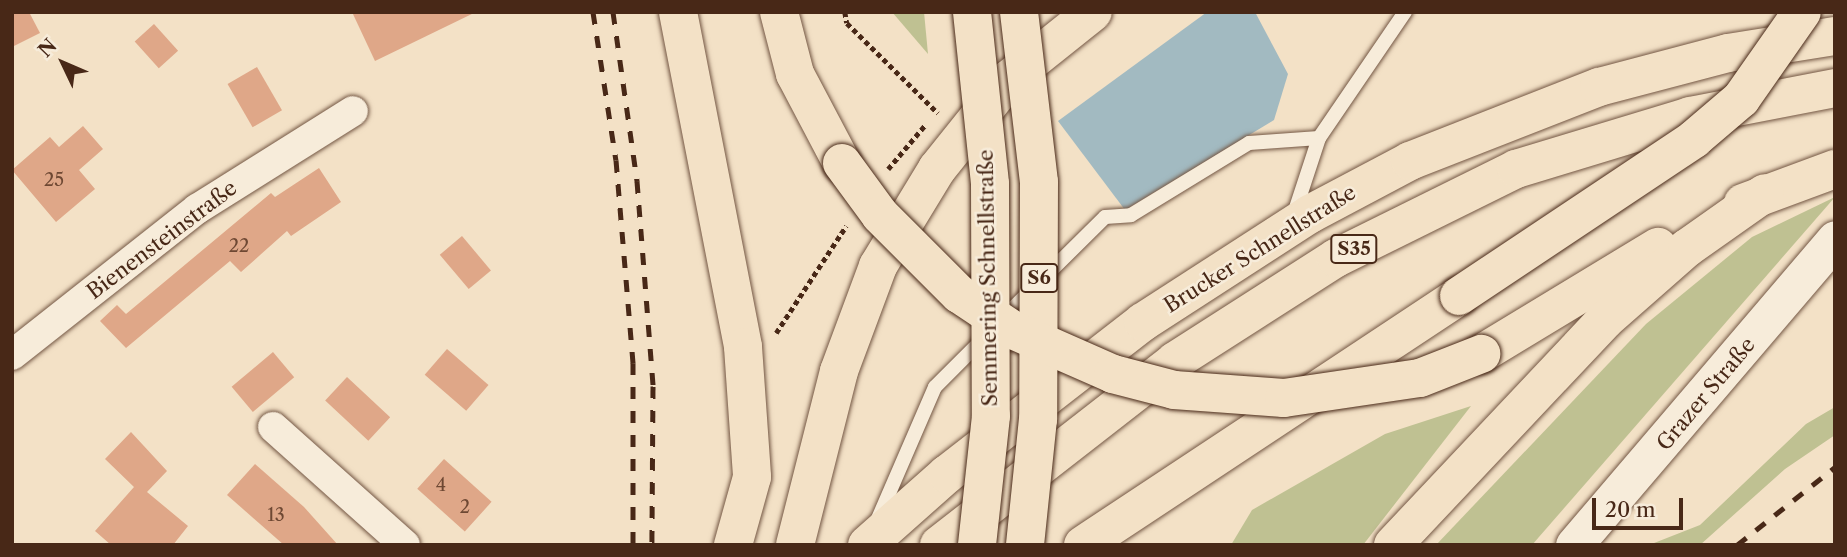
<!DOCTYPE html>
<meta charset="utf-8">
<style>
body{margin:0}
#map{position:relative;width:1847px;height:557px;overflow:hidden;background:#f3e1c6;font-family:"Libre Caslon Text",serif}
div>[style]{position:absolute}
.green>*{inset:0;background:#bfc192}
.water>*{inset:0;background:#a2bac1}
.building>*{inset:0;background:#dfa788;transform-origin:0 0}
.path>*{height:4.5px;margin-top:-2.25px;transform-origin:0;background:repeating-linear-gradient(90deg,#482817 0 5px,transparent 0 8.5px)}
.roads{filter:drop-shadow(0 0 2px #735643) drop-shadow(0 0 2px #735643)}
.service>*{height:14px;margin:-7px;padding:0 7px;transform-origin:7px;border-radius:7px;background:#f7ecda}
.minor>*{height:30px;margin:-15px;padding:0 15px;transform-origin:15px;border-radius:15px;background:#f7ecda}
.tertiary>*{height:37px;margin:-18.5px;padding:0 18.5px;transform-origin:18.5px;border-radius:18.5px;background:#f7ecda}
.motorway>*{height:38px;margin:-19px;padding:0 19px;transform-origin:19px;border-radius:19px;background:#f3e1c6}
.rail>*{height:5px;margin-top:-2.5px;transform-origin:0;background:repeating-linear-gradient(90deg,#482817 0 12px,transparent 0 24px)}
.bridges{filter:drop-shadow(0 0 2px #482817) drop-shadow(0 0 2px #482817)}
.motorway-bridge>*{height:38px;margin:-19px;padding:0 19px;transform-origin:19px;border-radius:19px;background:#f3e1c6}
span{translate:-50% -50%;white-space:nowrap;text-align:center;line-height:1.15;-webkit-text-stroke:5px #f7ecda;paint-order:stroke}
.number-label{font-size:18px;color:#6e4833}
.number-label span{-webkit-text-stroke-width:0}
.shield-label span{padding:2px 5px;background:#f7ecda;border:2px solid;border-radius:5px;-webkit-text-stroke-width:0}
.shield-label{font-size:19px;color:#482817;font-weight:700}
.street-label{font-size:21px;color:#482817}
.frame{position:absolute;inset:0;border:14px solid #482817;pointer-events:none}
.north{position:absolute;left:28px;top:28px;width:70px;height:70px;-webkit-text-stroke:5px #f7ecda;paint-order:stroke;rotate:314deg;font-size:19px;font-weight:700;line-height:28px;text-align:center;color:#482817}
.north::after{content:'';display:block;margin:auto;width:24px;height:32px;background:#482817;clip-path:polygon(50% 0,100% 100%,50% 72%,0 100%)}
.scale{position:absolute;left:1592px;top:498px;width:91px;height:32px;box-sizing:border-box;border:4px solid #482817;border-top:0;padding-left:9px;font-size:21px;line-height:24px;white-space:nowrap;color:#482817;-webkit-text-stroke:5px #f7ecda;paint-order:stroke}
</style>
<div id="map">
<div class="green">
<i style="clip-path:polygon(892px 12px,924px 12px,928px 54px)"></i>
<i style="clip-path:polygon(1835px 197px,1532px 545px,1436px 545px,1646px 324px,1752px 237px)"></i>
<i style="clip-path:polygon(1471px 406px,1363px 545px,1231px 545px,1252px 510px,1385px 434px)"></i>
<i style="clip-path:polygon(1835px 407px,1835px 435px,1785px 469px,1700px 545px,1649px 545px,1700px 525px,1806px 424px)"></i>
</div>
<div class="water">
<i style="clip-path:polygon(1207px 12px,1255px 12px,1288px 74px,1274px 120px,1125px 210px,1058px 121px)"></i>
</div>
<div class="building">
<i style="clip-path:polygon(12px 12px,29px 12px,40px 33px,12px 47px)"></i>
<i style="clip-path:polygon(352px 12px,476px 12px,375px 61px)"></i>
<i style="left:154px;top:24px;width:36px;height:26px;rotate:48deg"></i>
<i style="left:257px;top:67px;width:50px;height:34px;rotate:60deg"></i>
<i style="clip-path:polygon(83px 126px,103px 149px,79px 170px,95px 189px,56px 222px,12px 170px,50px 137px,59px 147px)"></i>
<i style="clip-path:polygon(319px 168px,341px 202px,291px 236px,287px 231px,241px 272px,230px 261px,126px 348px,100px 321px,117px 305px,126px 314px,271px 193px,275px 197px)"></i>
<i style="left:462px;top:236px;width:45px;height:29px;rotate:50deg"></i>
<i style="left:447px;top:349px;width:55px;height:34px;rotate:41deg"></i>
<i style="left:273px;top:352px;width:33px;height:54px;rotate:50deg"></i>
<i style="left:347px;top:377px;width:59px;height:32px;rotate:43deg"></i>
<i style="clip-path:polygon(131px 432px,167px 471px,147px 492px,188px 526px,173px 545px,111px 545px,95px 531px,134px 487px,105px 459px)"></i>
<i style="left:444px;top:459px;width:64px;height:40px;rotate:42deg"></i>
<i style="clip-path:polygon(255px 464px,304px 507px,338px 545px,284px 545px,227px 495px)"></i>
</div>
<div class="path">
<i style="left:845px;top:12px;width:11px;rotate:80deg"></i>
<i style="left:847px;top:23px;width:128px;rotate:44.7deg"></i>
<i style="left:888px;top:169px;width:57px;rotate:-49.9deg"></i>
<i style="left:776px;top:333px;width:128px;rotate:-56.8deg"></i>
</div>
<div class="roads">
<div class="service">
<i style="left:1294px;top:214px;width:80px;rotate:-71.8deg"></i>
<i style="left:1319px;top:138px;width:153px;rotate:-55.7deg"></i>
<i style="left:1002px;top:319px;width:145px;rotate:-44.7deg"></i>
<i style="left:1105px;top:217px;width:26px;rotate:-4deg"></i>
<i style="left:1131px;top:215px;width:138px;rotate:-31.4deg"></i>
<i style="left:1249px;top:143px;width:70px;rotate:-4.1deg"></i>
<i style="left:877px;top:521px;width:146px;rotate:-66.6deg"></i>
<i style="left:935px;top:387px;width:68px;rotate:-45deg"></i>
</div>
<div class="minor">
<i style="left:12px;top:355px;width:236px;rotate:-38.3deg"></i>
<i style="left:197px;top:209px;width:184px;rotate:-32.1deg"></i>
<i style="left:273px;top:427px;width:177px;rotate:41.8deg"></i>
</div>
<div class="tertiary">
<i style="left:1574px;top:545px;width:402px;rotate:-49.5deg"></i>
</div>
<div class="motorway">
<i style="left:678px;top:12px;width:341px;rotate:79deg"></i>
<i style="left:743px;top:347px;width:130px;rotate:86deg"></i>
<i style="left:752px;top:477px;width:71px;rotate:105.6deg"></i>
<i style="left:779px;top:12px;width:64px;rotate:75.5deg"></i>
<i style="left:795px;top:74px;width:101px;rotate:62.2deg"></i>
<i style="left:1743px;top:203px;width:98px;rotate:-20.3deg"></i>
<i style="left:1481px;top:354px;width:207px;rotate:-31.2deg"></i>
<i style="left:795px;top:545px;width:179px;rotate:-75.8deg"></i>
<i style="left:839px;top:371px;width:112px;rotate:-69.6deg"></i>
<i style="left:878px;top:266px;width:114px;rotate:-58.7deg"></i>
<i style="left:937px;top:169px;width:115px;rotate:-51.3deg"></i>
<i style="left:1009px;top:79px;width:107px;rotate:-38.6deg"></i>
<i style="left:867px;top:545px;width:107px;rotate:-41.6deg"></i>
<i style="left:947px;top:474px;width:248px;rotate:-37.8deg"></i>
<i style="left:1143px;top:322px;width:199px;rotate:-32.9deg"></i>
<i style="left:1310px;top:214px;width:113px;rotate:-27.9deg"></i>
<i style="left:1410px;top:161px;width:203px;rotate:-21.4deg"></i>
<i style="left:1599px;top:87px;width:133px;rotate:-14.8deg"></i>
<i style="left:1728px;top:53px;width:108px;rotate:-9deg"></i>
<i style="left:939px;top:545px;width:299px;rotate:-37.9deg"></i>
<i style="left:1175px;top:361px;width:191px;rotate:-32.6deg"></i>
<i style="left:1336px;top:258px;width:201px;rotate:-26.3deg"></i>
<i style="left:1516px;top:169px;width:182px;rotate:-16.9deg"></i>
<i style="left:1690px;top:116px;width:148px;rotate:-10.9deg"></i>
<i style="left:1083px;top:545px;width:451px;rotate:-33.5deg"></i>
<i style="left:1393px;top:545px;width:309px;rotate:-46.7deg"></i>
<i style="left:1605px;top:320px;width:109px;rotate:-41.3deg"></i>
<i style="left:1687px;top:248px;width:95px;rotate:-35.2deg"></i>
</div>
</div>
<div class="rail">
<i style="left:593px;top:12px;width:150px;rotate:81.2deg"></i>
<i style="left:616px;top:160px;width:204px;rotate:85.2deg"></i>
<i style="left:633px;top:363px;width:182px;rotate:90deg"></i>
<i style="left:613px;top:12px;width:171px;rotate:81.9deg"></i>
<i style="left:637px;top:181px;width:206px;rotate:85.5deg"></i>
<i style="left:653px;top:386px;width:159px;rotate:90.4deg"></i>
<i style="left:1737px;top:545px;width:125px;rotate:-38.5deg"></i>
</div>
<div class="bridges">
<div class="motorway-bridge">
<i style="left:972px;top:12px;width:173px;rotate:84deg"></i>
<i style="left:990px;top:184px;width:232px;rotate:89.8deg"></i>
<i style="left:991px;top:416px;width:130px;rotate:96.2deg"></i>
<i style="left:1019px;top:12px;width:171px;rotate:83.3deg"></i>
<i style="left:1039px;top:182px;width:237px;rotate:90.2deg"></i>
<i style="left:1038px;top:419px;width:127px;rotate:95.9deg"></i>
<i style="left:842px;top:163px;width:64px;rotate:53.8deg"></i>
<i style="left:880px;top:215px;width:112px;rotate:45deg"></i>
<i style="left:959px;top:294px;width:65px;rotate:33.7deg"></i>
<i style="left:1013px;top:330px;width:109px;rotate:23.7deg"></i>
<i style="left:1113px;top:374px;width:63px;rotate:14.7deg"></i>
<i style="left:1174px;top:390px;width:110px;rotate:4.2deg"></i>
<i style="left:1284px;top:398px;width:137px;rotate:-8.4deg"></i>
<i style="left:1420px;top:378px;width:66px;rotate:-21.5deg"></i>
<i style="left:1459px;top:296px;width:283px;rotate:-33.7deg"></i>
<i style="left:1694px;top:139px;width:62px;rotate:-40.4deg"></i>
<i style="left:1741px;top:99px;width:106px;rotate:-55deg"></i>
</div>
</div>
<div class="number-label">
<span style="left:54px;top:180px">25</span>
<span style="left:239px;top:246px">22</span>
<span style="left:441px;top:485px">4</span>
<span style="left:465px;top:507px">2</span>
<span style="left:276px;top:515px">13</span>
</div>
<div class="shield-label">
<span style="left:1354px;top:249px">S35</span>
<span style="left:1039px;top:278px">S6</span>
</div>
<div class="street-label">
<span style="left:162px;top:240px;rotate:-37deg">Bienensteinstraße</span>
<span style="left:1260px;top:249px;rotate:-32deg">Brucker Schnellstraße</span>
<span style="left:988px;top:278px;rotate:-91deg">Semmering Schnellstraße</span>
<span style="left:1706px;top:394px;rotate:-50deg">Grazer Straße</span>
</div>
<div class="frame"></div>
<div class="north">N</div>
<div class="scale">20 m</div>
</div>
